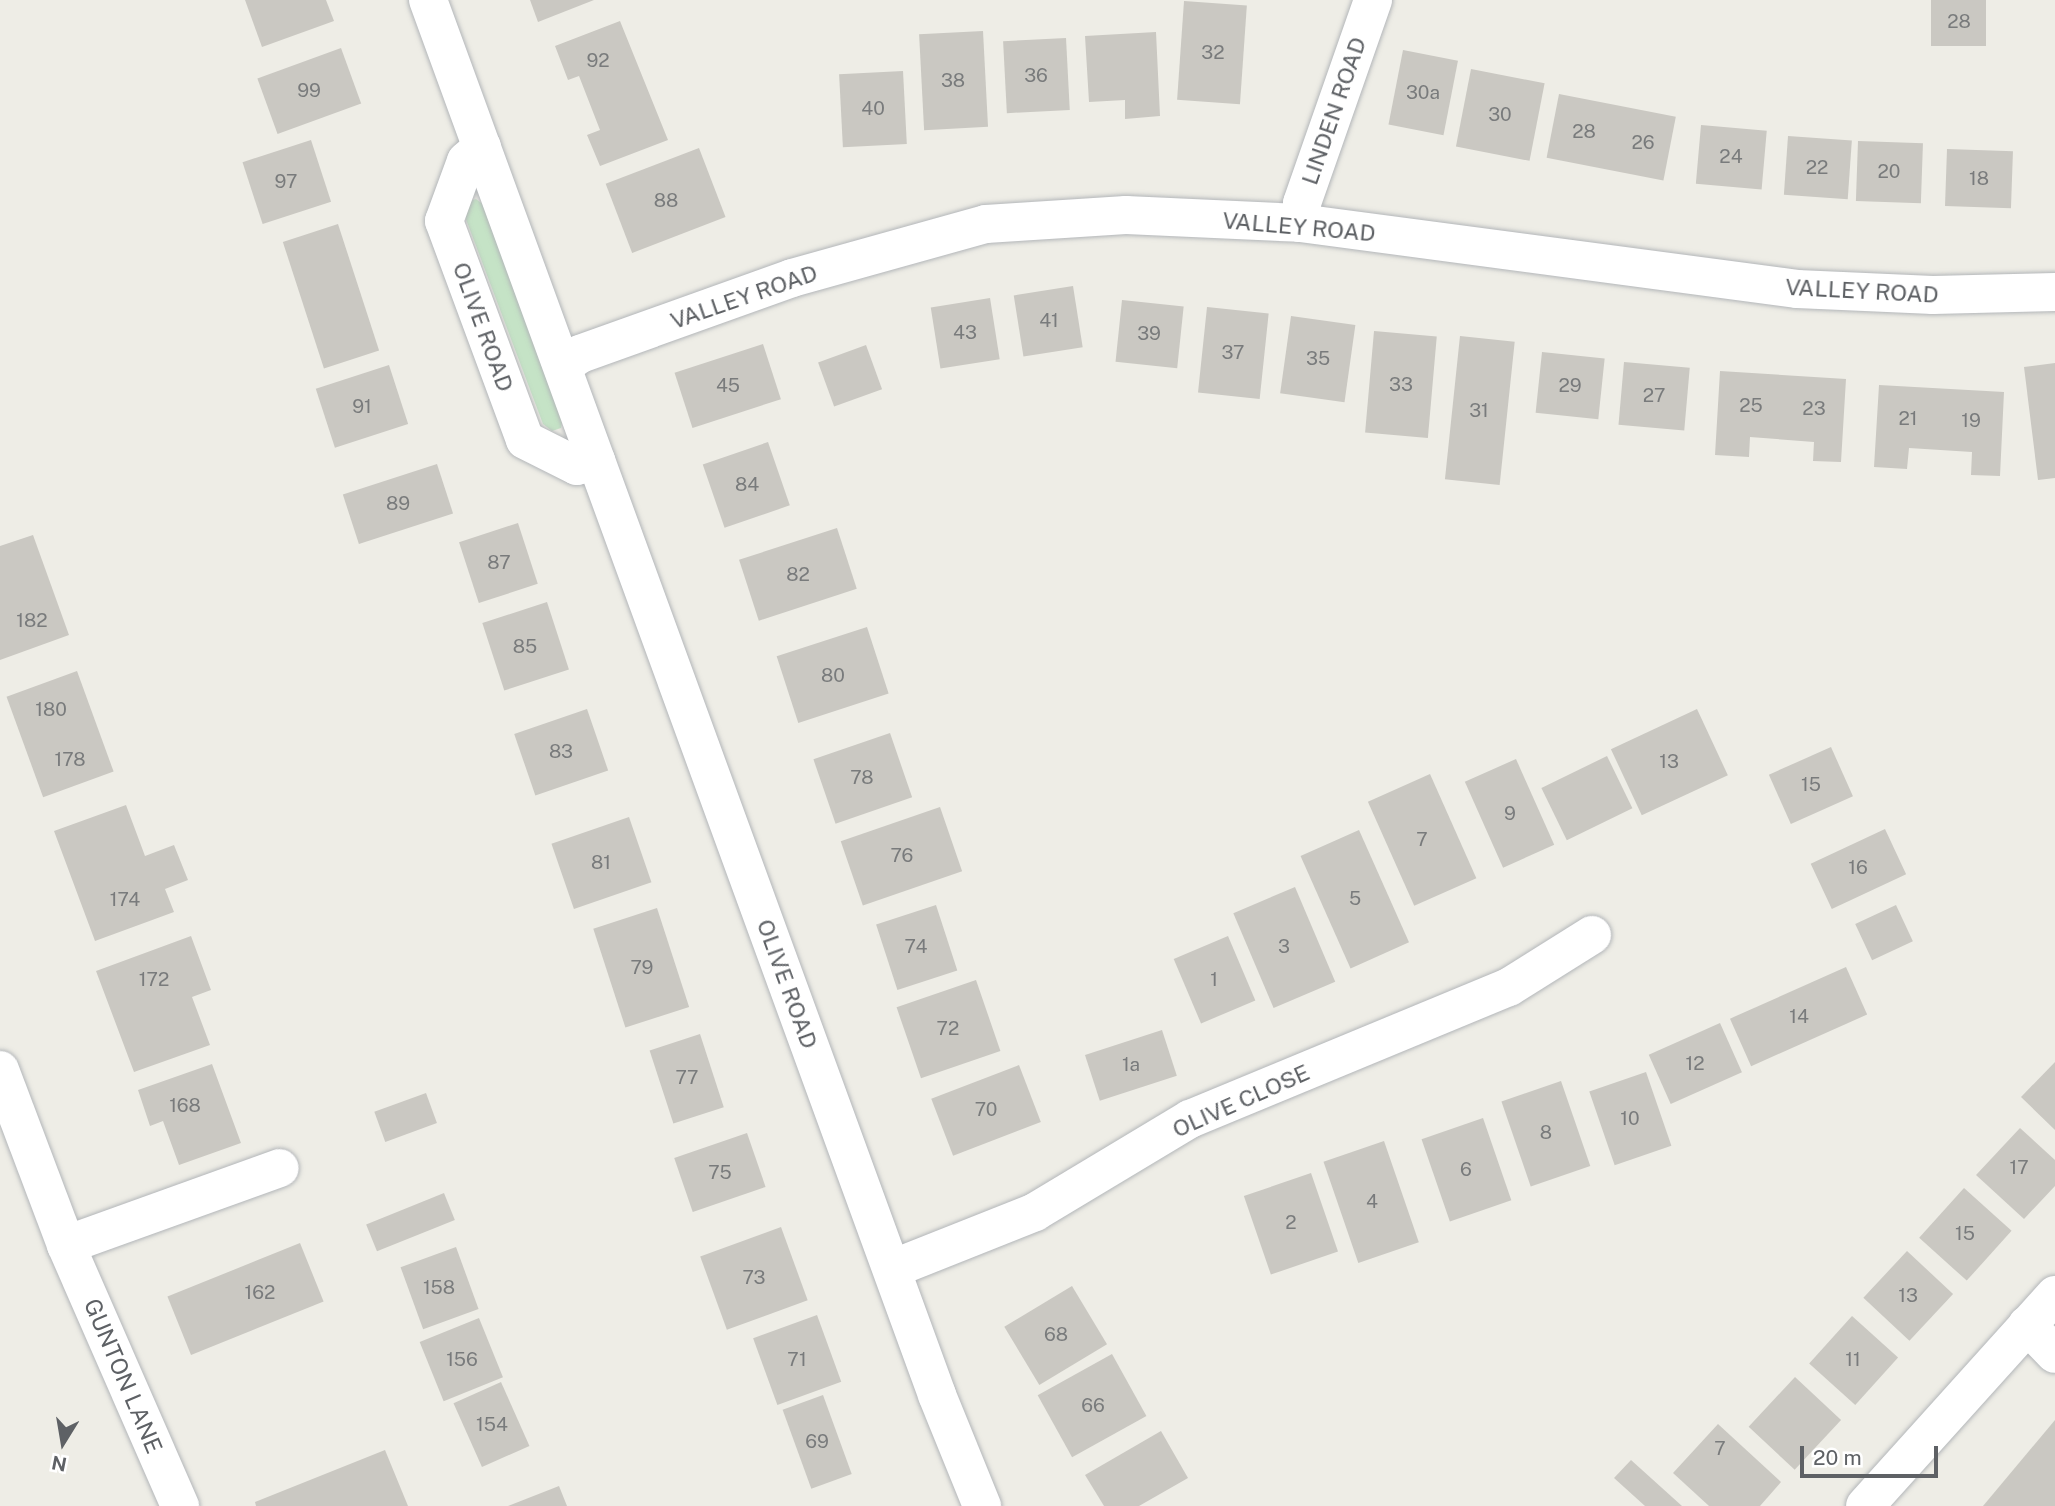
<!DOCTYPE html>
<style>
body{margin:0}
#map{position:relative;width:2055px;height:1506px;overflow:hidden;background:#eeede6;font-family:"Public Sans",sans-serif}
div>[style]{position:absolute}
.green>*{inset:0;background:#c5e3c6}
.building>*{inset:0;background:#cac8c2;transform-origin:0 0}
.roads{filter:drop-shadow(0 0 2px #b3b6b9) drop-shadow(0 0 2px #b3b6b9)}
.street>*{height:38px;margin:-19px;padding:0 19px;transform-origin:19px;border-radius:19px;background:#fff}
span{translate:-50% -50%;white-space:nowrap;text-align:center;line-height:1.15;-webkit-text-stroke:7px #fff;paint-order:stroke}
.number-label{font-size:19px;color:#797b7c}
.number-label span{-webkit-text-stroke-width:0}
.street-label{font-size:23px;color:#5e6165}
.north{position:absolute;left:28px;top:1408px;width:70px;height:70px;-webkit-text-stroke:5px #fff;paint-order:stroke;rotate:191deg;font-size:19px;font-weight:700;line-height:28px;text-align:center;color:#5e6165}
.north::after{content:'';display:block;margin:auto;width:24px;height:32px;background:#5e6165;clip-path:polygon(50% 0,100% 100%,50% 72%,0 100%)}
.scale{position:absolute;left:1800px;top:1446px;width:138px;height:32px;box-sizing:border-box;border:4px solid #5e6165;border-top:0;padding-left:9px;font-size:21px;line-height:24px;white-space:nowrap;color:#5e6165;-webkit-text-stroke:5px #fff;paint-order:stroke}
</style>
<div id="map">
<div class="green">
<i style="clip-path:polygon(476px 199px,484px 205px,563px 417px,561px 428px,552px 431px,543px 424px,464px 214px,467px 202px)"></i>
</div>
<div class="building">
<i style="clip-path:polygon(245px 0,326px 0,334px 21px,262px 47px)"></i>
<i style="clip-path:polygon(530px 0,594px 0,538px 22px)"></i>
<i style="left:1931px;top:0;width:55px;height:46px"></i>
<i style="left:1184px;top:1px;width:63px;height:99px;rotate:4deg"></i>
<i style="clip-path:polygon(620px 21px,668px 140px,600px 166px,587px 135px,600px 130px,579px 76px,568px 80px,555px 46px)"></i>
<i style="left:983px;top:31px;width:96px;height:64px;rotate:87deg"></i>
<i style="clip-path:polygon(1156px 32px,1160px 116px,1125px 119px,1125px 100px,1089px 102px,1085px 36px)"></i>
<i style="left:1066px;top:38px;width:72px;height:63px;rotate:87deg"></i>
<i style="left:341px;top:48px;width:59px;height:89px;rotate:70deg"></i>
<i style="left:1403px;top:50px;width:56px;height:76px;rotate:11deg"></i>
<i style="left:1471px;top:69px;width:75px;height:79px;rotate:11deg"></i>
<i style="left:903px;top:71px;width:73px;height:64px;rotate:87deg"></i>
<i style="left:1559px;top:94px;width:119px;height:65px;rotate:11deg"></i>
<i style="left:1701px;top:125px;width:66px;height:59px;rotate:5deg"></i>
<i style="left:1788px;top:136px;width:64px;height:59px;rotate:4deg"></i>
<i style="left:311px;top:140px;width:65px;height:72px;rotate:72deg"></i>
<i style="left:1858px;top:141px;width:65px;height:60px;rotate:2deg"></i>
<i style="left:699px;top:148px;width:74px;height:100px;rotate:69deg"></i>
<i style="left:1947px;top:149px;width:66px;height:57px;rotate:2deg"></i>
<i style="left:338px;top:224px;width:133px;height:58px;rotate:72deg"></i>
<i style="left:1073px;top:286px;width:62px;height:60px;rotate:81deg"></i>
<i style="left:990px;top:298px;width:62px;height:60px;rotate:81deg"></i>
<i style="left:1122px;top:300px;width:62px;height:62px;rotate:6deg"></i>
<i style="left:1207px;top:307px;width:62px;height:86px;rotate:6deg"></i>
<i style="left:1291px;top:316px;width:65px;height:78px;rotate:8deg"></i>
<i style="left:1374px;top:331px;width:63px;height:102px;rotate:5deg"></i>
<i style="left:1460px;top:336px;width:55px;height:144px;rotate:6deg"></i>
<i style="left:763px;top:344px;width:58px;height:93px;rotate:72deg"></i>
<i style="left:866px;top:345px;width:47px;height:51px;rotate:70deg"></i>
<i style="left:1542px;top:352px;width:63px;height:61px;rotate:6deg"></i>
<i style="left:1624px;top:362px;width:66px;height:63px;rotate:5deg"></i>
<i style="clip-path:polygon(2055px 363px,2055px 478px,2038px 480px,2024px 367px)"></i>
<i style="left:389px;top:365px;width:62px;height:77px;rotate:72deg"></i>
<i style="clip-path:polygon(1720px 371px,1846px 379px,1841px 462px,1813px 461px,1814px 442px,1750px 437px,1749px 457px,1715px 455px)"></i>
<i style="clip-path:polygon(1879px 385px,2004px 392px,2000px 476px,1971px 475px,1972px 452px,1909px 448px,1907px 469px,1874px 467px)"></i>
<i style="left:768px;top:442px;width:67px;height:69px;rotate:71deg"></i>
<i style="left:437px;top:464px;width:52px;height:99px;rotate:72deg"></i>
<i style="left:518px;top:523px;width:64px;height:62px;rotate:72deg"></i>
<i style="left:837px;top:528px;width:64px;height:103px;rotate:72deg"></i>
<i style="clip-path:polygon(33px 535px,69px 635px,0 660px,0 546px)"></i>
<i style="left:547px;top:602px;width:71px;height:68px;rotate:72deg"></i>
<i style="left:867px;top:627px;width:70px;height:95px;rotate:72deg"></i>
<i style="left:77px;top:671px;width:107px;height:75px;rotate:70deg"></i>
<i style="left:587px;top:709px;width:65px;height:77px;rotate:71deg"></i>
<i style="left:1697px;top:709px;width:73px;height:95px;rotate:65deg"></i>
<i style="left:890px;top:733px;width:68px;height:81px;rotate:71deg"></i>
<i style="left:1831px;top:747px;width:54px;height:68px;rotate:66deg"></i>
<i style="left:1607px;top:756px;width:58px;height:73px;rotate:64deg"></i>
<i style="left:1516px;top:759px;width:94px;height:56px;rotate:66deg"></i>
<i style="left:1430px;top:774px;width:114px;height:68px;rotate:66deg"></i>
<i style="clip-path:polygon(126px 805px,145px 856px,174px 845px,188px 880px,165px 889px,174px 912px,95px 941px,54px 831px)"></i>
<i style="left:940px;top:807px;width:68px;height:105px;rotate:71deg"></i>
<i style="left:629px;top:817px;width:69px;height:82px;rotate:71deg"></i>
<i style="left:1885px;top:829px;width:50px;height:82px;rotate:65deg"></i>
<i style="left:1359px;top:830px;width:123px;height:64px;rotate:66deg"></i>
<i style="left:1295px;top:887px;width:103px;height:67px;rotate:67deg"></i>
<i style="left:936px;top:905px;width:69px;height:63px;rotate:72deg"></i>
<i style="left:1896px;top:905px;width:40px;height:45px;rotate:65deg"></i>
<i style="left:657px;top:908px;width:104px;height:67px;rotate:72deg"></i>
<i style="clip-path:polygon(191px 936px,211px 990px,192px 997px,210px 1045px,134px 1072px,96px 971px)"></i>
<i style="left:1228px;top:936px;width:70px;height:59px;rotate:67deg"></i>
<i style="left:1846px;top:967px;width:52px;height:127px;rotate:66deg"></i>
<i style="left:976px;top:980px;width:75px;height:84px;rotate:71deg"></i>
<i style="left:1720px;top:1023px;width:54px;height:78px;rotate:66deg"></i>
<i style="left:1162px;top:1030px;width:48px;height:81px;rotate:72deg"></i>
<i style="left:700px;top:1034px;width:77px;height:53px;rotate:72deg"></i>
<i style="clip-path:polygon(2055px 1062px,2055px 1130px,2021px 1097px)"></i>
<i style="clip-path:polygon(212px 1064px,241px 1143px,179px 1165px,163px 1121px,150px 1126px,138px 1090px)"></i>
<i style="left:1019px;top:1065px;width:61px;height:94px;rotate:69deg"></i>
<i style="left:1646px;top:1072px;width:78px;height:60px;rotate:71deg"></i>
<i style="left:1561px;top:1081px;width:90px;height:63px;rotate:71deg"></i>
<i style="left:426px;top:1093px;width:32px;height:55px;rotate:70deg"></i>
<i style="left:1483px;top:1118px;width:87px;height:65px;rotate:71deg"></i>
<i style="clip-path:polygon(2020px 1128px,2055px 1160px,2055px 1186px,2024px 1219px,1976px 1175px)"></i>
<i style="left:747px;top:1133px;width:57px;height:77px;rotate:71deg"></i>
<i style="left:1384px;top:1141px;width:107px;height:64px;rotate:71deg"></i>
<i style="left:1311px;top:1173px;width:83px;height:71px;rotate:71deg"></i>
<i style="left:1964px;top:1188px;width:64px;height:67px;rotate:42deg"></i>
<i style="left:444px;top:1193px;width:29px;height:84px;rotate:68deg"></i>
<i style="left:781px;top:1227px;width:78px;height:86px;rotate:70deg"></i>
<i style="left:300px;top:1243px;width:63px;height:143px;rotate:68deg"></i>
<i style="left:456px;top:1247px;width:66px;height:59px;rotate:70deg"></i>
<i style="left:1907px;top:1251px;width:63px;height:64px;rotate:43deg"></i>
<i style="left:1072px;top:1286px;width:68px;height:79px;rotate:59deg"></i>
<i style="left:817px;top:1315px;width:71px;height:68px;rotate:70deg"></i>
<i style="left:1852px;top:1316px;width:62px;height:64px;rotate:42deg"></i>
<i style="left:479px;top:1318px;width:64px;height:64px;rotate:68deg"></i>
<i style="left:1112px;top:1354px;width:71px;height:85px;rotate:61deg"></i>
<i style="left:1795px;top:1377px;width:63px;height:68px;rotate:43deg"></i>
<i style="left:501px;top:1382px;width:70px;height:52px;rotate:66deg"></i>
<i style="left:823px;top:1395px;width:84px;height:43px;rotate:70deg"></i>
<i style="clip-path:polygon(2055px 1420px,2055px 1506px,1983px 1506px)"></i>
<i style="clip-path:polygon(1718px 1424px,1781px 1482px,1760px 1506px,1709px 1506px,1673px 1473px)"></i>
<i style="clip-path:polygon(1161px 1431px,1188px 1478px,1139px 1506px,1104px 1506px,1085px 1475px)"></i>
<i style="clip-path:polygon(385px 1450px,408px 1506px,256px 1506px,255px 1502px)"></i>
<i style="clip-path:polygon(1631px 1460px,1682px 1506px,1645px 1506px,1614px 1478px)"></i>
<i style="clip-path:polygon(559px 1486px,567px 1506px,508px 1506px)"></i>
</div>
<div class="roads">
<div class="street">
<i style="left:428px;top:0;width:1485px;rotate:69.95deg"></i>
<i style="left:937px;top:1395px;width:120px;rotate:67.9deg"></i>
<i style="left:482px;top:147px;width:21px;rotate:139deg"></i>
<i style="left:466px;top:161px;width:64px;rotate:110.1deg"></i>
<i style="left:444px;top:221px;width:233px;rotate:69.7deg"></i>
<i style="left:525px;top:440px;width:58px;rotate:26.6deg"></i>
<i style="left:577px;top:466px;width:20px;rotate:-15deg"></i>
<i style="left:1300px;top:223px;width:20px;rotate:-84deg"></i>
<i style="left:1302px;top:203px;width:215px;rotate:-70.7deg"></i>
<i style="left:563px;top:366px;width:21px;rotate:-35deg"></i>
<i style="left:580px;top:354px;width:225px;rotate:-19.7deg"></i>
<i style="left:792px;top:278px;width:201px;rotate:-15.6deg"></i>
<i style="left:986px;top:224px;width:140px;rotate:-3.7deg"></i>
<i style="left:1126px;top:215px;width:174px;rotate:2.6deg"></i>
<i style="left:1300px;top:223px;width:501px;rotate:7.56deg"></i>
<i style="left:1797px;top:289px;width:136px;rotate:2.5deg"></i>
<i style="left:1933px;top:295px;width:122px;rotate:-1.4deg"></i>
<i style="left:0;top:1070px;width:187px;rotate:69.3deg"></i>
<i style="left:66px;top:1245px;width:285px;rotate:66.4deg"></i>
<i style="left:66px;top:1245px;width:227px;rotate:-19.8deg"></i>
<i style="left:892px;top:1269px;width:154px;rotate:-21.7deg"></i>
<i style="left:1035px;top:1212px;width:181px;rotate:-31deg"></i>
<i style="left:1190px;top:1119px;width:345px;rotate:-22.5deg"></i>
<i style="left:1509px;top:987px;width:98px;rotate:-32.1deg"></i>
<i style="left:2027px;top:1325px;width:40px;rotate:46deg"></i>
<i style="left:1865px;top:1506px;width:284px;rotate:-48deg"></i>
</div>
</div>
<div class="number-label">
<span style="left:1959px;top:22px">28</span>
<span style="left:1213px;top:53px">32</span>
<span style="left:598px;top:61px">92</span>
<span style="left:1036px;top:76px">36</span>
<span style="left:953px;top:81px">38</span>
<span style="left:309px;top:91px">99</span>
<span style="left:1423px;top:93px">30a</span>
<span style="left:873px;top:109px">40</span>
<span style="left:1500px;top:115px">30</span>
<span style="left:1584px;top:132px">28</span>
<span style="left:1643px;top:143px">26</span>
<span style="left:1731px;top:157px">24</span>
<span style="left:1817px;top:168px">22</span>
<span style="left:1889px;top:172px">20</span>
<span style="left:1979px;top:179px">18</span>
<span style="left:286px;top:182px">97</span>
<span style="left:666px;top:201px">88</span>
<span style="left:1049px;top:321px">41</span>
<span style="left:965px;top:333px">43</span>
<span style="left:1149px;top:334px">39</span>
<span style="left:1233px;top:353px">37</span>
<span style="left:1318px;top:359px">35</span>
<span style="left:1401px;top:385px">33</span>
<span style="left:728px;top:386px">45</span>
<span style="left:1570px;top:386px">29</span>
<span style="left:1654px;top:396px">27</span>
<span style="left:1751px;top:406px">25</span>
<span style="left:362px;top:407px">91</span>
<span style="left:1814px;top:409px">23</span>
<span style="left:1479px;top:411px">31</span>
<span style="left:1908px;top:419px">21</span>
<span style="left:1971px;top:421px">19</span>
<span style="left:747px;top:485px">84</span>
<span style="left:398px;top:504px">89</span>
<span style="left:499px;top:563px">87</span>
<span style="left:798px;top:575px">82</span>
<span style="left:32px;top:621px">182</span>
<span style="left:525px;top:647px">85</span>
<span style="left:833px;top:676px">80</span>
<span style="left:51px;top:710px">180</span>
<span style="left:561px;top:752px">83</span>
<span style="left:70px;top:760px">178</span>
<span style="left:1669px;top:762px">13</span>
<span style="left:862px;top:778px">78</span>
<span style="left:1811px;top:785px">15</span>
<span style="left:1510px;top:814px">9</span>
<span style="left:1422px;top:840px">7</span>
<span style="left:902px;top:856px">76</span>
<span style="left:601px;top:863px">81</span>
<span style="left:1858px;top:868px">16</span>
<span style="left:1355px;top:899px">5</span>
<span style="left:125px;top:900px">174</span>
<span style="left:916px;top:947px">74</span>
<span style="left:1284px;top:947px">3</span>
<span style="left:642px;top:968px">79</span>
<span style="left:154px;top:980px">172</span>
<span style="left:1214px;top:980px">1</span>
<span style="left:1799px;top:1017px">14</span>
<span style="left:948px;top:1029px">72</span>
<span style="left:1695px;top:1064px">12</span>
<span style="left:1131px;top:1065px">1a</span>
<span style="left:687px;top:1078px">77</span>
<span style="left:185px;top:1106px">168</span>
<span style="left:986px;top:1110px">70</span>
<span style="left:1630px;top:1119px">10</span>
<span style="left:1546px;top:1133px">8</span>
<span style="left:2019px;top:1168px">17</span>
<span style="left:1466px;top:1170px">6</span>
<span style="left:720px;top:1173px">75</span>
<span style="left:1372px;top:1202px">4</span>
<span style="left:1291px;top:1223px">2</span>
<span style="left:1965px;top:1234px">15</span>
<span style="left:754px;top:1278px">73</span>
<span style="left:439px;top:1288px">158</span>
<span style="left:260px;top:1293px">162</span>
<span style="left:1908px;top:1296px">13</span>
<span style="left:1056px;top:1335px">68</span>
<span style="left:462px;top:1360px">156</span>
<span style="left:797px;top:1360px">71</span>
<span style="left:1853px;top:1360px">11</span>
<span style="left:1093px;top:1406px">66</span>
<span style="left:492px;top:1425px">154</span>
<span style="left:817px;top:1442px">69</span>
<span style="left:1720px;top:1449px">7</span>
</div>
<div class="street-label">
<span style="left:1334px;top:111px;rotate:-71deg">LINDEN ROAD</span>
<span style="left:1299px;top:227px;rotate:5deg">VALLEY ROAD</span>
<span style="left:1862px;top:291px;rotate:3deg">VALLEY ROAD</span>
<span style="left:744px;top:297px;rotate:-19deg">VALLEY ROAD</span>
<span style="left:483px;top:327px;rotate:70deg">OLIVE ROAD</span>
<span style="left:787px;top:984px;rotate:70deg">OLIVE ROAD</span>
<span style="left:1241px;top:1101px;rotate:-24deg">OLIVE CLOSE</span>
<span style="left:123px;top:1376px;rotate:67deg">GUNTON LANE</span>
</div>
<div class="north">N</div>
<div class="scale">20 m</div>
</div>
